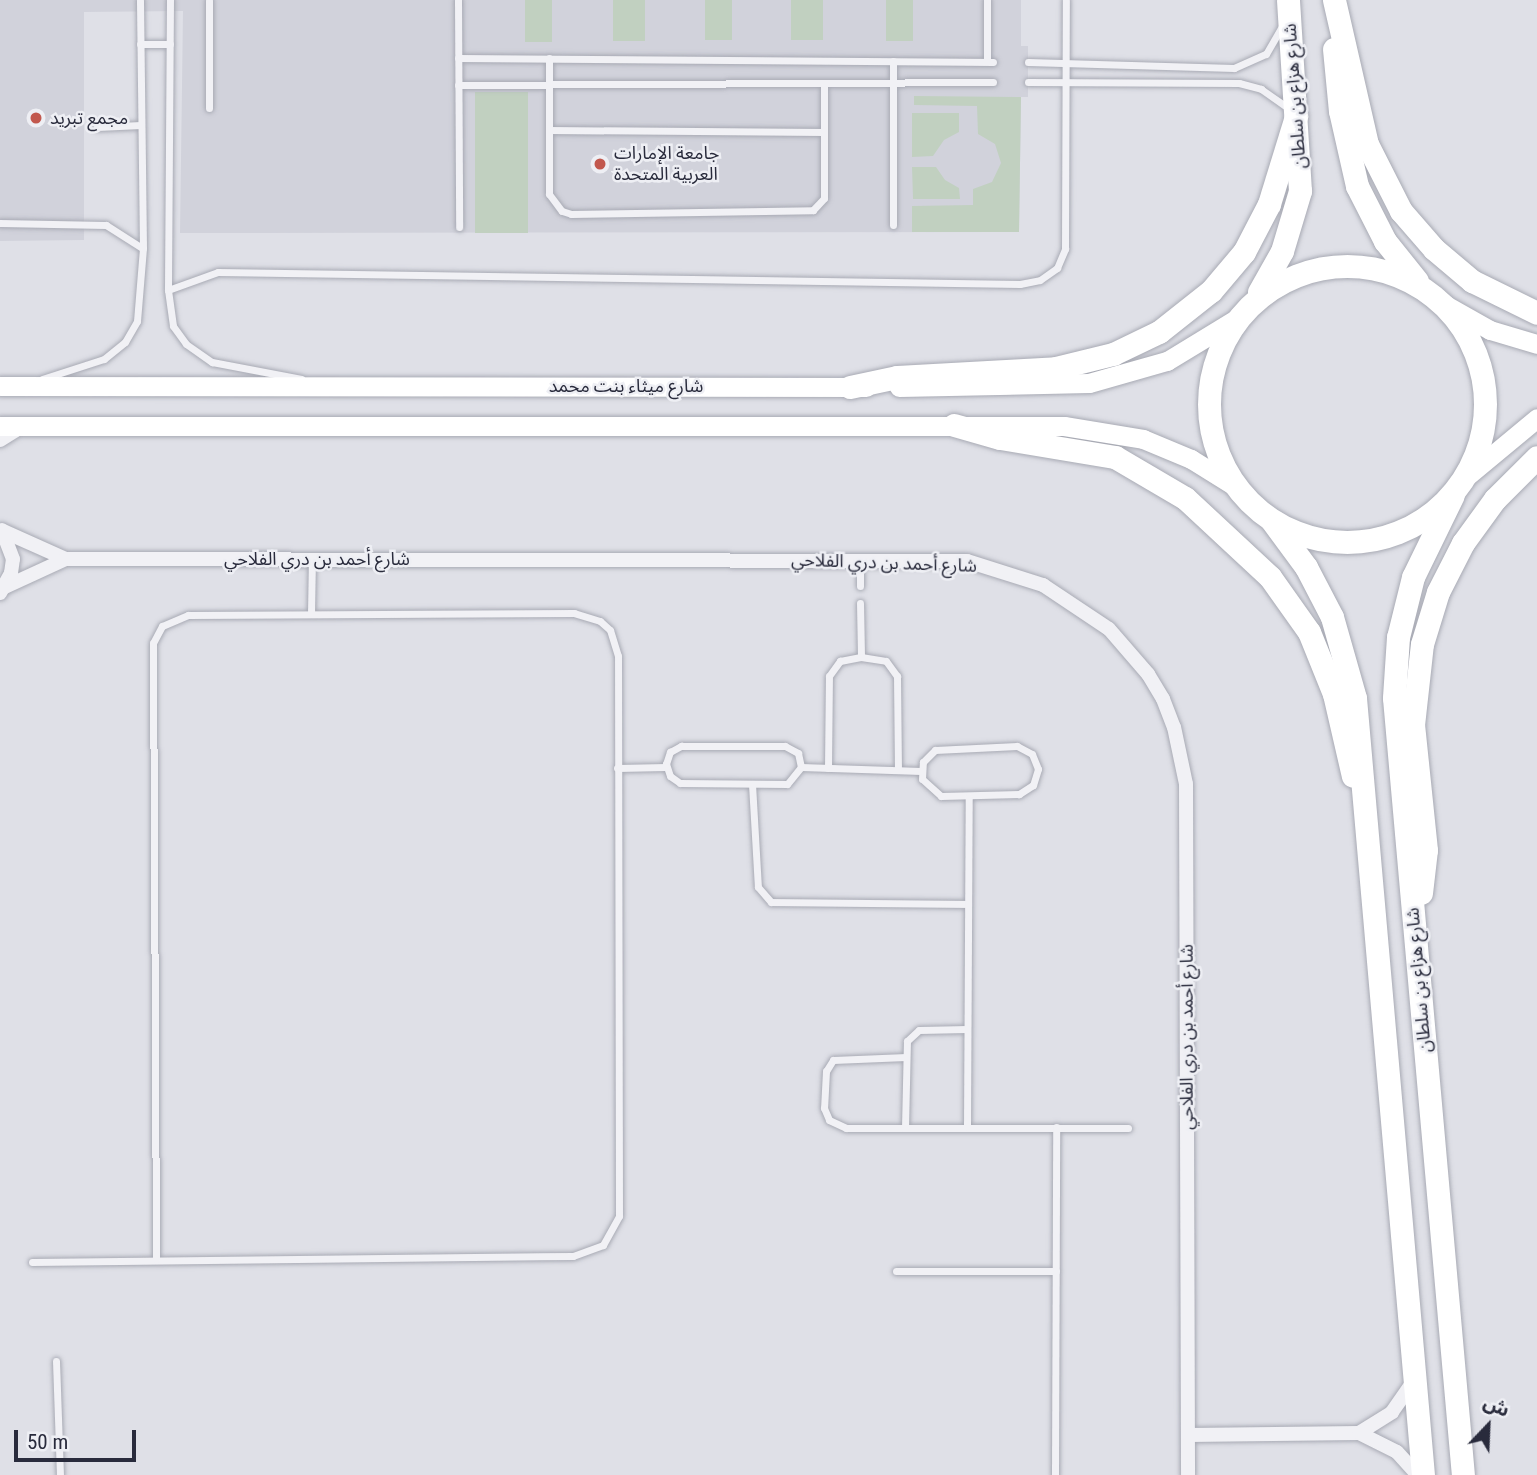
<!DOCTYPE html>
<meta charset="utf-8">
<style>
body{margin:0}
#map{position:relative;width:1537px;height:1475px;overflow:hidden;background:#dfe0e7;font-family:"Roboto Condensed","Noto Sans Arabic",sans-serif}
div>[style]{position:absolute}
.built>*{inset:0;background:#d1d2db}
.green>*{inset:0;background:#c1d0c0;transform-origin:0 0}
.roads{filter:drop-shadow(0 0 2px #a8aab4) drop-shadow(0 0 2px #a8aab4)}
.service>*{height:7px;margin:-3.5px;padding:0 3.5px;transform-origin:3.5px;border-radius:3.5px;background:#f1f1f5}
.minor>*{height:14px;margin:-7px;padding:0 7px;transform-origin:7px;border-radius:7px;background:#f1f1f5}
.secondary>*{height:19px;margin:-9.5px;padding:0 9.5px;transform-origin:9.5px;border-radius:9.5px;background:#fff}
.primary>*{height:23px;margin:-11.5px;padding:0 11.5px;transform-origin:11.5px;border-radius:11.5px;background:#fff}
.primary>.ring{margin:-11.5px;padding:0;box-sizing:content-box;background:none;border:23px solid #fff;border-radius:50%}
.dots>*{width:19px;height:19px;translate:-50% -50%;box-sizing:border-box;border:4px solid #eeeff4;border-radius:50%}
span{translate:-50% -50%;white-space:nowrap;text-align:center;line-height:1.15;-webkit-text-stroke:5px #eeeff4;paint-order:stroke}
.street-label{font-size:18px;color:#292b3c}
.poi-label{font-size:18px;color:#292b3c}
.left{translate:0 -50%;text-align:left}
.north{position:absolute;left:1453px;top:1391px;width:70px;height:70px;-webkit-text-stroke:5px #eeeff4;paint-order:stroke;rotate:23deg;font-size:19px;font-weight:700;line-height:28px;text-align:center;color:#292b3c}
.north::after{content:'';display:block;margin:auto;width:24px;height:32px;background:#292b3c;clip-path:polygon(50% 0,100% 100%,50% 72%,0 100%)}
.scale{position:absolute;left:14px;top:1430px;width:122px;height:32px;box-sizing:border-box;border:4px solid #292b3c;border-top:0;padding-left:9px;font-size:21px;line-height:24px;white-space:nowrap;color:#292b3c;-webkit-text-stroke:5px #eeeff4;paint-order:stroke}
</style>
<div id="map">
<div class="built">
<i style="clip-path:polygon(0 0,1021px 0,1021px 46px,1028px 46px,1028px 97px,1021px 97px,1019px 232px,180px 233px,183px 11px,84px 12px,84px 240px,0 241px)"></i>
</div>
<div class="green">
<i style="left:525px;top:0;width:27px;height:42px"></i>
<i style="left:613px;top:0;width:32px;height:41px"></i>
<i style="left:705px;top:0;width:27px;height:40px"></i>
<i style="left:791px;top:0;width:32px;height:40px"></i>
<i style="left:886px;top:0;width:27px;height:41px"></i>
<i style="left:528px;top:92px;width:141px;height:53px;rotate:90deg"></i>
<i style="clip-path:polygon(914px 96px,1021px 97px,1019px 232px,912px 232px,912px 206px,973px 205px,973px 189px,992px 182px,1001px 163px,995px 144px,978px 134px,977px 106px,914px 105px)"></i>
<i style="clip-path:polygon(912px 113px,959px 113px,959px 132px,944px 140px,933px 156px,912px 157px)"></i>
<i style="clip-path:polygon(912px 167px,936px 167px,945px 180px,959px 188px,960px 199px,913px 199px)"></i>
</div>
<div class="roads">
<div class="service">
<i style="left:170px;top:0;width:290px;rotate:90.4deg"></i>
<i style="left:168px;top:290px;width:36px;rotate:82deg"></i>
<i style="left:173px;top:326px;width:22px;rotate:54deg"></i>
<i style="left:186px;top:344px;width:32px;rotate:35deg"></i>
<i style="left:212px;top:362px;width:91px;rotate:10.8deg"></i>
<i style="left:209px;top:0;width:108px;rotate:90deg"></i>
<i style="left:458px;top:0;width:227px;rotate:89.7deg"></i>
<i style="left:987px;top:0;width:61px;rotate:90deg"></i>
<i style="left:140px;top:44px;width:30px"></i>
<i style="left:458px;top:58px;width:535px;rotate:0.43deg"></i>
<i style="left:549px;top:58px;width:136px;rotate:90deg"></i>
<i style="left:549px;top:194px;width:21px;rotate:53deg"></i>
<i style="left:562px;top:211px;width:9px;rotate:18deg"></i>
<i style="left:571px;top:214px;width:242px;rotate:-0.9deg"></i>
<i style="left:813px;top:210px;width:16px;rotate:-47deg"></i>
<i style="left:824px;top:198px;width:115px;rotate:-90deg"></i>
<i style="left:1028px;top:62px;width:206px;rotate:1.7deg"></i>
<i style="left:1234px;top:68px;width:35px;rotate:-24deg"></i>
<i style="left:1266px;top:54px;width:32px;rotate:-60deg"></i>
<i style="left:1028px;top:82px;width:211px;rotate:0.3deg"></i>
<i style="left:1239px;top:83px;width:23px;rotate:15deg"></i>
<i style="left:1261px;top:89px;width:35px;rotate:35deg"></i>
<i style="left:458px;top:85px;width:535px;rotate:-0.32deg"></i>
<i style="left:97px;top:127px;width:44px;rotate:-2.6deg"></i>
<i style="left:549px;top:130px;width:275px;rotate:0.4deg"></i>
<i style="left:0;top:223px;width:106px;rotate:1.1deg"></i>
<i style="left:106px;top:225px;width:43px;rotate:32.6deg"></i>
<i style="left:893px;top:225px;width:164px;rotate:-90deg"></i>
<i style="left:168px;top:290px;width:53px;rotate:-19.8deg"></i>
<i style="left:218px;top:272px;width:802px;rotate:0.86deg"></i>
<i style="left:1020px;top:284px;width:20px;rotate:-11deg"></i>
<i style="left:1040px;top:280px;width:21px;rotate:-35deg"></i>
<i style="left:1057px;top:268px;width:21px;rotate:-67deg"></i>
<i style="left:1065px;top:249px;width:249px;rotate:-89.8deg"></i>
<i style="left:42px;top:379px;width:65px;rotate:-17.9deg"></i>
<i style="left:104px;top:359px;width:27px;rotate:-39deg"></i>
<i style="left:125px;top:342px;width:24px;rotate:-60deg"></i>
<i style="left:137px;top:321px;width:73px;rotate:-85.3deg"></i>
<i style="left:143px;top:248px;width:248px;rotate:-90.7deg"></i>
<i style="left:860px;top:586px;width:26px;rotate:-90deg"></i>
<i style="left:860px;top:603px;width:54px;rotate:88.9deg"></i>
<i style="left:311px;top:614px;width:55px;rotate:-89deg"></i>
<i style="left:681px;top:746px;width:104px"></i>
<i style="left:785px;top:746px;width:15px;rotate:28deg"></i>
<i style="left:798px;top:753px;width:14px;rotate:78deg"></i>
<i style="left:801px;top:767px;width:22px;rotate:129deg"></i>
<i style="left:787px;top:784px;width:107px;rotate:-179.5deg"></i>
<i style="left:680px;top:783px;width:12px;rotate:-145deg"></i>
<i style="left:670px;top:776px;width:13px;rotate:-108deg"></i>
<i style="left:666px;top:764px;width:13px;rotate:-72deg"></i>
<i style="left:670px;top:752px;width:13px;rotate:-29deg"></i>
<i style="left:1017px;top:746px;width:17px;rotate:28deg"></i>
<i style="left:1032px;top:754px;width:16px;rotate:68deg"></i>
<i style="left:1038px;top:769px;width:17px;rotate:107deg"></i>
<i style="left:1033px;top:785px;width:17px;rotate:147deg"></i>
<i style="left:1019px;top:794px;width:78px;rotate:178.5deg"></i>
<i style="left:941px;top:796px;width:25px;rotate:-138deg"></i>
<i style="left:922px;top:779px;width:17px;rotate:-87deg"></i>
<i style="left:923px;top:762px;width:17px;rotate:-45deg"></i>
<i style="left:935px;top:750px;width:82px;rotate:-2.8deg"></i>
<i style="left:801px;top:767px;width:120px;rotate:1.9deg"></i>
<i style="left:617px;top:768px;width:49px;rotate:-1.2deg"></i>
<i style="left:828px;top:768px;width:92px;rotate:-89.4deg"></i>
<i style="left:829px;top:676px;width:19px;rotate:-54deg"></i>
<i style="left:840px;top:661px;width:21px;rotate:-11deg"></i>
<i style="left:861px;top:657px;width:25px;rotate:9deg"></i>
<i style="left:886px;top:661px;width:19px;rotate:54deg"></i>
<i style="left:897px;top:676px;width:94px;rotate:89.4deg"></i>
<i style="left:752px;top:784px;width:103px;rotate:86.7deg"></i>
<i style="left:758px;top:887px;width:20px;rotate:49deg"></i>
<i style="left:771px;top:902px;width:197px;rotate:0.6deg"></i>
<i style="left:906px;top:1057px;width:73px;rotate:177.6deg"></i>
<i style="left:833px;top:1060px;width:13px;rotate:122deg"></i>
<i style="left:826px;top:1071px;width:37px;rotate:93deg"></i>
<i style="left:824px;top:1108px;width:13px;rotate:67deg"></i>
<i style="left:829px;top:1120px;width:19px;rotate:25deg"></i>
<i style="left:846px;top:1128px;width:282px"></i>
<i style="left:967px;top:1127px;width:330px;rotate:-89.7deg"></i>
<i style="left:905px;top:1128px;width:87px;rotate:-88.7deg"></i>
<i style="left:907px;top:1041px;width:16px;rotate:-43deg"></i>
<i style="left:919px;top:1030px;width:48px;rotate:-1.2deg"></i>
<i style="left:32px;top:1262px;width:541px;rotate:-0.64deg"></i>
<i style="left:573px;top:1256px;width:32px;rotate:-20deg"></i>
<i style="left:603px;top:1245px;width:33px;rotate:-61deg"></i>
<i style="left:619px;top:1216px;width:560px;rotate:-90.1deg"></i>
<i style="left:618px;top:656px;width:27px;rotate:-107deg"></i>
<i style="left:610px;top:630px;width:13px;rotate:-138deg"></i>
<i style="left:600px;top:621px;width:27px;rotate:-163deg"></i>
<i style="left:574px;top:613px;width:386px;rotate:179.7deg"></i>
<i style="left:188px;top:615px;width:28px;rotate:157deg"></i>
<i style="left:162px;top:626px;width:19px;rotate:118deg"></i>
<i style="left:153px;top:643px;width:616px;rotate:89.72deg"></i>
<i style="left:896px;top:1271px;width:160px"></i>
<i style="left:56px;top:1361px;width:114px;rotate:88deg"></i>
<i style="left:1055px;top:1475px;width:348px;rotate:-89.8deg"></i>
</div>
<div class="minor">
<i style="left:0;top:440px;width:26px;rotate:-32deg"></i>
<i style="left:3px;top:531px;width:69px;rotate:24deg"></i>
<i style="left:66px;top:559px;width:901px;rotate:0.13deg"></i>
<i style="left:967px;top:561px;width:80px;rotate:17.5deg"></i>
<i style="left:1043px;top:585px;width:79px;rotate:33.7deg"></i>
<i style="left:1109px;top:629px;width:60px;rotate:49.1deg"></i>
<i style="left:1148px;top:674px;width:29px;rotate:59deg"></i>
<i style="left:1163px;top:699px;width:30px;rotate:69deg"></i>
<i style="left:1174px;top:727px;width:58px;rotate:78.1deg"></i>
<i style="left:1186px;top:784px;width:691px;rotate:89.83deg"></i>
<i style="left:5px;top:587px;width:67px;rotate:-24.7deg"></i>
<i style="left:0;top:593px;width:23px;rotate:-61deg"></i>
<i style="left:11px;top:573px;width:14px;rotate:-82deg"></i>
<i style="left:13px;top:559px;width:31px;rotate:-111deg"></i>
<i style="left:1359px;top:1433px;width:39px;rotate:-32deg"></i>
<i style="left:1392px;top:1412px;width:38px;rotate:-55deg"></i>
<i style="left:1189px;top:1435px;width:170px;rotate:-0.7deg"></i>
<i style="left:1359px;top:1433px;width:42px;rotate:26.6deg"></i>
<i style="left:1397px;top:1452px;width:31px;rotate:48deg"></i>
</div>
<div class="secondary">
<i style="left:1442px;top:303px;width:55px;rotate:29.4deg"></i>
<i style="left:1490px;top:330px;width:49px;rotate:16.6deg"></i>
<i style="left:0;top:386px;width:866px;rotate:0.07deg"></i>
<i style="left:899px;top:387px;width:190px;rotate:-1.2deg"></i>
<i style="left:1089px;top:383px;width:81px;rotate:-15.8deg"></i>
<i style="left:1167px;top:361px;width:81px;rotate:-31.3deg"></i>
<i style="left:0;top:426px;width:1064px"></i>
<i style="left:1064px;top:426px;width:80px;rotate:9.3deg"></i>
<i style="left:1143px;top:439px;width:52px;rotate:22.6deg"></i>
<i style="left:1191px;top:459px;width:53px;rotate:31.9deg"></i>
<i style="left:1466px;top:477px;width:92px;rotate:-39.7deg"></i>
</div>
<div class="primary">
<i style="left:1334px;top:0;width:148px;rotate:77.1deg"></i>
<i style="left:1367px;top:144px;width:75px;rotate:63.1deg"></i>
<i style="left:1401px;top:211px;width:50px;rotate:49deg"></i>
<i style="left:1434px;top:249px;width:50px;rotate:40.1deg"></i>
<i style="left:1472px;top:281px;width:72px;rotate:26.2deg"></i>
<i style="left:1334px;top:49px;width:62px;rotate:84.5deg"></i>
<i style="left:1340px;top:111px;width:77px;rotate:77.2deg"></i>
<i style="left:1357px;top:186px;width:62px;rotate:63deg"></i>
<i style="left:1385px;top:241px;width:51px;rotate:51.3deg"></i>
<i class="ring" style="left:1209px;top:266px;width:253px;height:253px"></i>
<i style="left:1259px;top:292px;width:47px;rotate:-60.7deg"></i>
<i style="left:1282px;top:251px;width:63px;rotate:-73.3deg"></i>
<i style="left:1300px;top:191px;width:191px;rotate:-93.6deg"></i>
<i style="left:850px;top:387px;width:48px;rotate:-12deg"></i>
<i style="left:897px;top:377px;width:159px;rotate:-3.2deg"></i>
<i style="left:1056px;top:368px;width:59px;rotate:-13.8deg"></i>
<i style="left:1113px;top:354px;width:51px;rotate:-25.6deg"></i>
<i style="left:1159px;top:332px;width:66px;rotate:-38.3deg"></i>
<i style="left:1211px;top:291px;width:51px;rotate:-49.8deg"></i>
<i style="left:1244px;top:252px;width:54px;rotate:-62.5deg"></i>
<i style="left:1269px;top:204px;width:92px;rotate:-72.9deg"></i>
<i style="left:954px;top:425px;width:48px;rotate:15.8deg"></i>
<i style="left:1000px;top:438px;width:117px;rotate:9.4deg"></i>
<i style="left:1115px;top:457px;width:81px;rotate:30.4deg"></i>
<i style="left:1185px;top:498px;width:116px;rotate:42.9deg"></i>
<i style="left:1270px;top:577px;width:67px;rotate:54.7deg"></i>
<i style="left:1309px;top:632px;width:67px;rotate:68deg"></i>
<i style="left:1334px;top:694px;width:84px;rotate:77deg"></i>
<i style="left:1453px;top:495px;width:91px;rotate:116deg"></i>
<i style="left:1413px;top:577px;width:62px;rotate:104deg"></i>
<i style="left:1398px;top:637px;width:61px;rotate:93.8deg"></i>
<i style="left:1394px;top:698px;width:780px;rotate:84.93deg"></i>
<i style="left:1272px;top:521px;width:57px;rotate:53.5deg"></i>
<i style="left:1306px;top:567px;width:56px;rotate:62.5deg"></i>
<i style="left:1332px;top:617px;width:84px;rotate:74.1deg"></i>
<i style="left:1355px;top:698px;width:780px;rotate:85deg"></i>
<i style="left:1421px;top:893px;width:43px;rotate:-83.4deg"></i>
<i style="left:1426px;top:850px;width:126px;rotate:-95.9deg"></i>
<i style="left:1413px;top:725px;width:81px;rotate:-83.7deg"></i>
<i style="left:1422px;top:644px;width:54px;rotate:-72.9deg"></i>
<i style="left:1438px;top:592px;width:55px;rotate:-63deg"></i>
<i style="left:1463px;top:543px;width:54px;rotate:-54deg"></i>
<i style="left:1495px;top:499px;width:59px;rotate:-45deg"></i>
</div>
</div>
<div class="dots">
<i style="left:36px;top:118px;background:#c2584e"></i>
<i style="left:600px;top:164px;background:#c2584e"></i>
</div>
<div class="street-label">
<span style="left:1295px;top:96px;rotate:-94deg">شارع هزاع بن سلطان</span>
<span style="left:626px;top:386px">شارع ميثاء بنت محمد</span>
<span style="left:317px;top:559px">شارع أحمد بن دري الفلاحي</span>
<span style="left:884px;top:563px;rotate:2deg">شارع أحمد بن دري الفلاحي</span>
<span style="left:1419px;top:980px;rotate:-95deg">شارع هزاع بن سلطان</span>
<span style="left:1187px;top:1037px;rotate:-90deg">شارع أحمد بن دري الفلاحي</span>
</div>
<div class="poi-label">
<span class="left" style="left:50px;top:118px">مجمع تبريد</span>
<span class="left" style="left:614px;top:164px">جامعة الإمارات<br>العربية المتحدة</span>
</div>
<div class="north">ش</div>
<div class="scale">50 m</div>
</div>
